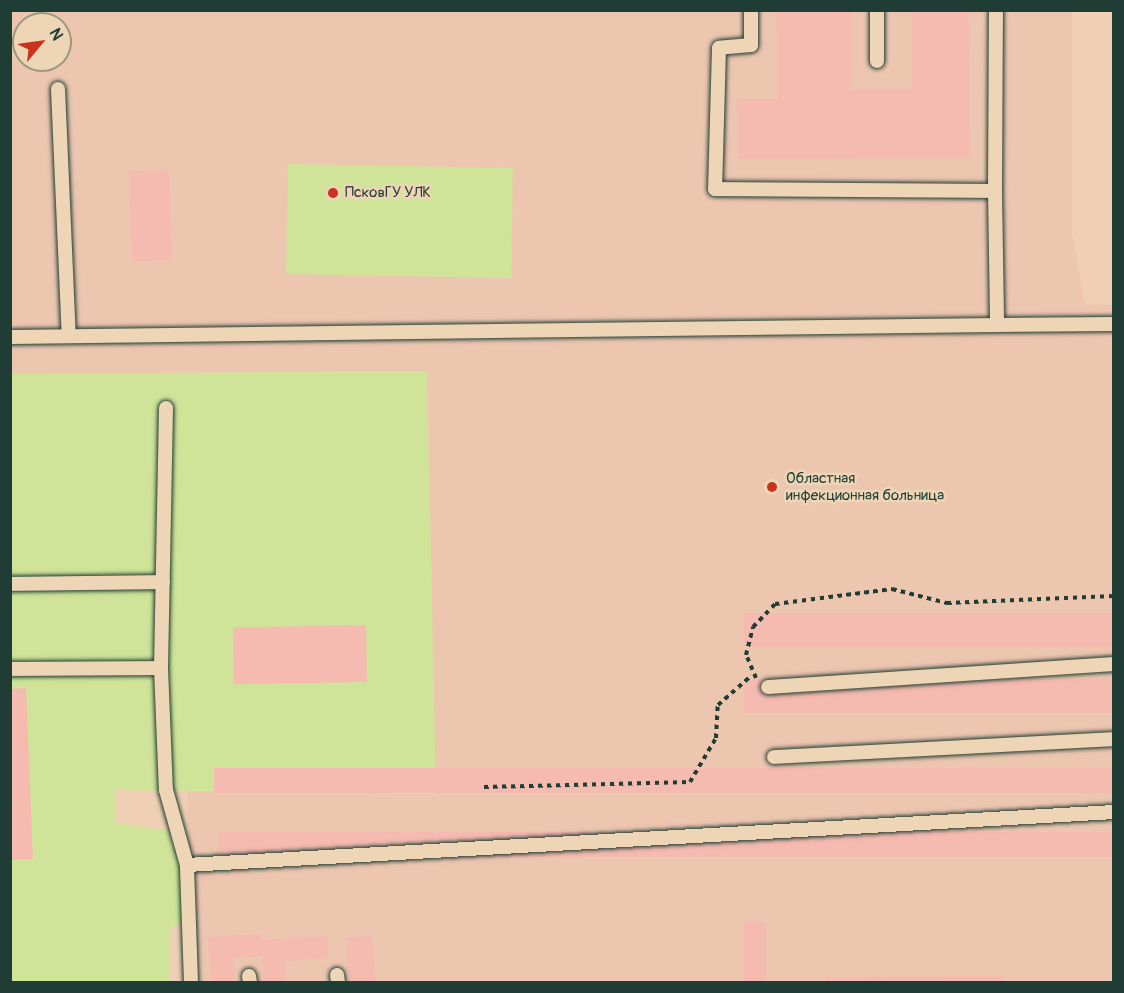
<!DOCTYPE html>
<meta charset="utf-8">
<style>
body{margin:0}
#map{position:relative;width:1124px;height:993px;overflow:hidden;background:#efd0b4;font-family:Pangolin,sans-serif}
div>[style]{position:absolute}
.built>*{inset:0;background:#edc6b0}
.green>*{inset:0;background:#cfe498;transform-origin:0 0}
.building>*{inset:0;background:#f5bab0;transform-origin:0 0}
.path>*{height:4px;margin-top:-2px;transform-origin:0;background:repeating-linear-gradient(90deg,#1f3d34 0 4.5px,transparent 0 9px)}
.roads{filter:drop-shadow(0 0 2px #1f3d34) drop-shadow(0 0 2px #1f3d34)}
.lane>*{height:14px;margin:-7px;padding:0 7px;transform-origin:7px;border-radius:7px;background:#edd5b5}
.dots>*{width:16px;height:16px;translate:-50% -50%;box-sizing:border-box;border:3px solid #edd5b5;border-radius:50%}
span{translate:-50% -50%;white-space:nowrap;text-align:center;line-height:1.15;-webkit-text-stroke:5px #edd5b5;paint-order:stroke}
.poi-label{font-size:15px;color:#1f3d34}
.left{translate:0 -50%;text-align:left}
.frame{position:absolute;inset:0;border:12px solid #1f3d34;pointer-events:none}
.north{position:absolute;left:12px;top:12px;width:60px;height:60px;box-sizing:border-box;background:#edd5b5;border:2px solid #9b9881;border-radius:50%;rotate:61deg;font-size:16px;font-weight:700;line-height:24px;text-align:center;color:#1f3d34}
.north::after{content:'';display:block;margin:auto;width:21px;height:27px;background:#c8321e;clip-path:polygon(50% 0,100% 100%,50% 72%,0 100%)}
</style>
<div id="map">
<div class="built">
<i style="clip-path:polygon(evenodd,10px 11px,1072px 11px,1072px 234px,1085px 304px,1114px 305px,1113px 982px,194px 982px,187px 791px,436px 794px,427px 371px,11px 374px,10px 11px,24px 24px,60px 24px,60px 60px,24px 60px,24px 24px)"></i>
</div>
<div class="green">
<i style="left:288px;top:164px;width:225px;height:110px;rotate:1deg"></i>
<i style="clip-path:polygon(427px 371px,436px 794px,115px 790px,115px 823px,166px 830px,182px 866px,183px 921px,169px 930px,170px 982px,11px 982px,10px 374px)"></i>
</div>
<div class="building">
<i style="clip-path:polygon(777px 10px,851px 10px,851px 89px,912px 89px,912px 10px,969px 10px,970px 158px,738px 159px,737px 99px,778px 99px)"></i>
<i style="left:169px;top:170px;width:90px;height:40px;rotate:88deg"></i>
<i style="left:1114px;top:613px;width:34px;height:370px;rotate:90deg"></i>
<i style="left:366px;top:625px;width:57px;height:133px;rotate:89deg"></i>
<i style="left:1114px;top:679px;width:34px;height:370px;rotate:90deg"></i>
<i style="clip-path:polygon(26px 688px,33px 859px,10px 860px,10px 689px)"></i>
<i style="left:1114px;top:768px;width:25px;height:900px;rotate:90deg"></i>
<i style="left:1114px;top:832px;width:25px;height:895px;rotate:90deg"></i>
<i style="left:743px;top:922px;width:23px;height:60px"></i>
<i style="clip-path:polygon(260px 934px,261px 940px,327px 936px,328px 958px,285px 961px,286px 982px,264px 982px,262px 956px,233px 958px,235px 982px,211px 982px,208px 937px)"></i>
<i style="left:372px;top:936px;width:46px;height:26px;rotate:86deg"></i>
<i style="clip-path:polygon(1003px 976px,1003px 982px,826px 982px,826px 977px)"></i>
</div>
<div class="path">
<i style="left:756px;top:678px;width:25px;rotate:-113deg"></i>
<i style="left:746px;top:655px;width:29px;rotate:-76deg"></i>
<i style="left:753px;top:627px;width:32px;rotate:-46deg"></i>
<i style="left:775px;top:604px;width:118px;rotate:-7.3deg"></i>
<i style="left:892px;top:589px;width:57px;rotate:14.3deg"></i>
<i style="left:947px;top:603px;width:167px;rotate:-2.4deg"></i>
<i style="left:484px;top:787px;width:206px;rotate:-1.4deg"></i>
<i style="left:690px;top:782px;width:51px;rotate:-59.4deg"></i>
<i style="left:716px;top:738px;width:33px;rotate:-87deg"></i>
<i style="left:718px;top:705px;width:45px;rotate:-41.4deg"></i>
</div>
<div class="roads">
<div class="lane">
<i style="left:751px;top:10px;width:35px;rotate:90deg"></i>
<i style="left:751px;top:45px;width:32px;rotate:175deg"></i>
<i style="left:719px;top:48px;width:141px;rotate:91.6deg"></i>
<i style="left:715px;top:189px;width:280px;rotate:0.4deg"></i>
<i style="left:995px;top:191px;width:181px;rotate:-89.7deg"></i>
<i style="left:877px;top:61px;width:51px;rotate:-90deg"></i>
<i style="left:58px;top:89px;width:247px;rotate:87.5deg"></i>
<i style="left:995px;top:191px;width:134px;rotate:89.1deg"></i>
<i style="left:997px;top:325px;width:117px;rotate:-0.5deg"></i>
<i style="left:10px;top:337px;width:987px;rotate:-0.7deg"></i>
<i style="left:166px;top:408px;width:260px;rotate:91.1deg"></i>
<i style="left:161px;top:668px;width:122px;rotate:87.7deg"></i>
<i style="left:166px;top:790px;width:78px;rotate:74.4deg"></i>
<i style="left:10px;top:584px;width:153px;rotate:-0.7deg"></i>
<i style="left:10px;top:669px;width:151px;rotate:-0.4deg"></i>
<i style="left:768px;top:687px;width:347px;rotate:-3.8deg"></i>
<i style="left:774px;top:757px;width:340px;rotate:-3deg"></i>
<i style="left:337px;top:975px;width:7px;rotate:82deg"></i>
<i style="left:249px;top:976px;width:6px;rotate:81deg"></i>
<i style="left:191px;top:982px;width:117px;rotate:-92deg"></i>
<i style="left:187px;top:865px;width:929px;rotate:-3.27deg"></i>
</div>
</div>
<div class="dots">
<i style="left:333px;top:193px;background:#c8321e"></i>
<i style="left:772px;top:487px;background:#c8321e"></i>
</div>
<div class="poi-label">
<span class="left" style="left:345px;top:193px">ПсковГУ УЛК</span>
<span class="left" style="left:786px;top:487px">Областная<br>инфекционная больница</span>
</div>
<div class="frame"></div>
<div class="north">N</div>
</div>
